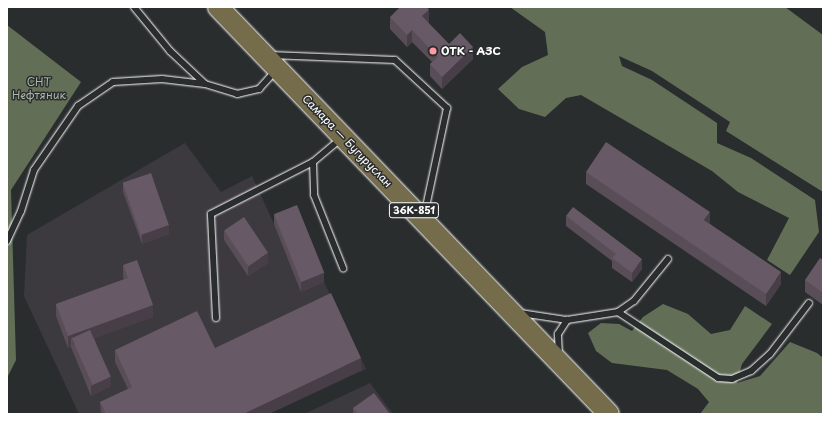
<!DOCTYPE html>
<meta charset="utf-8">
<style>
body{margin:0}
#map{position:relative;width:830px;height:421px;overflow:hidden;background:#2a2d2e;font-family:"Playpen Sans",sans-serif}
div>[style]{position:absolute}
.built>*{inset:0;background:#3c3a3f}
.green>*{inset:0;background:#626f56}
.roads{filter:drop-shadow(0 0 1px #fff) drop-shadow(0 0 1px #fff)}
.lane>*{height:6px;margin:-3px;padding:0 3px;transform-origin:3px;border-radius:3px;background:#2a2d2e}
.primary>*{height:20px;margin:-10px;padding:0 10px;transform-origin:10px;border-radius:10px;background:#746c4b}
.wall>*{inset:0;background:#594d58}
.shaded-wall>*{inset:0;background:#483e47}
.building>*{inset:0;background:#675966;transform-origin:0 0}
.dots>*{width:11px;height:11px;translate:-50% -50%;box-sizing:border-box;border:2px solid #2a2d2e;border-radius:50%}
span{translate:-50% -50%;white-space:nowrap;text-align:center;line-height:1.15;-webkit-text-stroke:3px #2a2d2e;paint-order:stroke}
.shield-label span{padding:1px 3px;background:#2a2d2e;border:1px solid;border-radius:3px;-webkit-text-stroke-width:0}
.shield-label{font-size:10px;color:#fff;font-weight:700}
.poi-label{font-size:11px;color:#fff;font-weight:700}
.left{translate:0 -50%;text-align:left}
.park-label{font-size:11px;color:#b0b7aa}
.street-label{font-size:11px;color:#fff}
.frame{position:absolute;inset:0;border:8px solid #fff;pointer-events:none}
</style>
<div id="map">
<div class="built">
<i style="clip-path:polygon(185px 143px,221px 192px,252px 176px,274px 224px,297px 215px,324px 282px,366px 369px,269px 414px,79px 414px,24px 296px,27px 235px)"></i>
<i style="clip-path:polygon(370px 383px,393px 414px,304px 414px)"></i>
</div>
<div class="green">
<i style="clip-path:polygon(510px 7px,785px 7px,823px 35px,823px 192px,726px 131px,730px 122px,652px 71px,619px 56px,622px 66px,652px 80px,717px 123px,717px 143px,751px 158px,815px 200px,819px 232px,790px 275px,767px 260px,789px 218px,738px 192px,712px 171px,581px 95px,566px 98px,545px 117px,519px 109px,498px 89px,522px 67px,548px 55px,545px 32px)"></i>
<i style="clip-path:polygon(7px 25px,81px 82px,11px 190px,16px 360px,7px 378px)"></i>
<i style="clip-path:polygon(663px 304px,688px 314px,711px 334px,730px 330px,745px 306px,772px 324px,742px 364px,737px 383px,760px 376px,790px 342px,817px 353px,823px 358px,823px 414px,700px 414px,709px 402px,698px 389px,667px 370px,612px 363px,596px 351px,588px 333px,601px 323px,619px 324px,632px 331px,643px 317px)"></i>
</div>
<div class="roads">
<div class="lane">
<i style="left:134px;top:7px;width:57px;rotate:50.7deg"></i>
<i style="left:170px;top:51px;width:48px;rotate:43.3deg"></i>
<i style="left:205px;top:84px;width:34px;rotate:17deg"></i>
<i style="left:237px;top:94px;width:23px;rotate:-13deg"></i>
<i style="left:259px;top:89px;width:24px;rotate:-48deg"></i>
<i style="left:270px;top:55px;width:125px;rotate:2.3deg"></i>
<i style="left:395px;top:60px;width:71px;rotate:42.7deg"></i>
<i style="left:447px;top:108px;width:110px;rotate:102deg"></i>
<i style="left:313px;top:162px;width:33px;rotate:88deg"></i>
<i style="left:314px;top:195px;width:79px;rotate:68.3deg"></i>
<i style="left:7px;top:241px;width:33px;rotate:-65deg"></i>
<i style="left:21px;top:211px;width:43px;rotate:-72.4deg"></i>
<i style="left:34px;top:170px;width:78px;rotate:-55.5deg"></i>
<i style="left:78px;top:106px;width:42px;rotate:-34.4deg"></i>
<i style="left:113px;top:82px;width:49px;rotate:-3.5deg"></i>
<i style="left:162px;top:79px;width:43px;rotate:6.6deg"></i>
<i style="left:618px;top:312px;width:120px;rotate:33.4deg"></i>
<i style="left:718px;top:378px;width:14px;rotate:4deg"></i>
<i style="left:732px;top:379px;width:21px;rotate:-23deg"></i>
<i style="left:751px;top:371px;width:25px;rotate:-42deg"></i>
<i style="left:770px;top:354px;width:64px;rotate:-52.6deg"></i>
<i style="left:520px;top:313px;width:48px;rotate:8.5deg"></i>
<i style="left:567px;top:320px;width:52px;rotate:-8.9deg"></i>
<i style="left:618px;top:312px;width:19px;rotate:-35deg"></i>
<i style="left:634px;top:301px;width:54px;rotate:-51deg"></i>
<i style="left:216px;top:318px;width:104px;rotate:-92.8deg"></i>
<i style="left:211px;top:214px;width:114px;rotate:-27deg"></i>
<i style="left:313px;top:162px;width:35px;rotate:-40deg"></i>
<i style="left:559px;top:355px;width:21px;rotate:-93deg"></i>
<i style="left:558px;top:334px;width:17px;rotate:-57deg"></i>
</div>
<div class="primary">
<i style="left:218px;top:7px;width:564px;rotate:46.15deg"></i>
</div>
</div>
<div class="wall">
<i style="clip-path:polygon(390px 17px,429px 21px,428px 23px,449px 44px,473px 59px,442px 89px,430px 76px,430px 64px,432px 62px,412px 42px,407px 47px,390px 29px)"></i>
<i style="clip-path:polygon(586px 172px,710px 224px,781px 284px,766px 306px,586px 184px)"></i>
<i style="clip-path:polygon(123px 183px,169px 234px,142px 244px,123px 192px)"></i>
<i style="clip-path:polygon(274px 215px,324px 282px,301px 292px,274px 224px)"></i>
<i style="clip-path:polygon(566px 216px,642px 269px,632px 282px,612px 268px,612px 261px,566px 226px)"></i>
<i style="clip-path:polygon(224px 231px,268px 263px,248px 276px,224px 240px)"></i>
<i style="clip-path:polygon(823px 260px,823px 305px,805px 292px,805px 280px)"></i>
<i style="clip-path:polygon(123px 265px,153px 317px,94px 338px,111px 386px,91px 396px,71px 347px,68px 348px,56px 316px,56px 304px,124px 279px,123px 277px)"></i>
<i style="clip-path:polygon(215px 348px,361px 370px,268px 414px,101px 414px,100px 402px,128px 389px,115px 362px,115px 350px)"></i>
<i style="clip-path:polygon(353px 408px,390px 414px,353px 414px)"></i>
</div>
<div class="shaded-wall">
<i style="clip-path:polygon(429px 10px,429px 21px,422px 28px,422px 16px)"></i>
<i style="clip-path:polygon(412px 30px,412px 42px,407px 47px,407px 35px)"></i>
<i style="clip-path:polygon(473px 47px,473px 59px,442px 89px,442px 77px)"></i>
<i style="clip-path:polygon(710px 212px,710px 224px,704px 220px)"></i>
<i style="clip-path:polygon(169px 225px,169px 234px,142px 244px,142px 235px)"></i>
<i style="clip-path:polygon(268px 253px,268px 263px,248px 276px,248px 267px)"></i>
<i style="clip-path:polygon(642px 259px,642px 269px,632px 282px,632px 273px)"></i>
<i style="clip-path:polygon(781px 272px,781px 284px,766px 306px,766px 294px)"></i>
<i style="clip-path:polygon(324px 273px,324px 282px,301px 292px,301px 282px)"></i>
<i style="clip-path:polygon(153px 305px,153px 317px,74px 345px,71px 337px,71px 347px,68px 348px,68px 336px)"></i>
<i style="clip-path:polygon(361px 358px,361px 370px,268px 414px,243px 414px)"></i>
<i style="clip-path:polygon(111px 377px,111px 386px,91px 396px,91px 386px)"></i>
</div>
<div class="building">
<i style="clip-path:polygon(400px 7px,427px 7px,429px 10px,422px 16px,449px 44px,460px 33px,473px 47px,442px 77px,430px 64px,438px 57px,412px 30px,407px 35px,390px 17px)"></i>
<i style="clip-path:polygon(606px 142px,710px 212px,704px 220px,781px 272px,766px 294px,586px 172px)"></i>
<i style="left:151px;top:173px;width:55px;height:30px;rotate:71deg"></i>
<i style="left:297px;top:205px;width:73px;height:25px;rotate:68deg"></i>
<i style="clip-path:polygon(573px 207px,642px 259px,632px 273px,612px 258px,616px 254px,566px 216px)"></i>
<i style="left:244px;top:217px;width:43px;height:24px;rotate:56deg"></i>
<i style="clip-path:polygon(820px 258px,823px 260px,823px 293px,805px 280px)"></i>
<i style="clip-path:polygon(137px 260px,153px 305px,68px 336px,56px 304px,128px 278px,123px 265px)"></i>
<i style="clip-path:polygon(331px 293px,361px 358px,243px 414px,106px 414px,100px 402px,132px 387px,115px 350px,197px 311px,215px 348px)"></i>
<i style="left:90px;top:330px;width:51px;height:20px;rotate:66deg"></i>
<i style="clip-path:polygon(374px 393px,390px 414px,358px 414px,353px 408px)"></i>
</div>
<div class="dots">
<i style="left:433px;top:51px;background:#ff9aa2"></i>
</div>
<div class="shield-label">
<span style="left:414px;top:210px">36К-851</span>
</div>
<div class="poi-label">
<span class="left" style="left:441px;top:51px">ОТК - АЗС</span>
</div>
<div class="park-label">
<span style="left:39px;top:89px">СНТ<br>Нефтяник</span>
</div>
<div class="street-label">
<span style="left:347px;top:141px;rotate:46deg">Самара — Бугуруслан</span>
</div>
<div class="frame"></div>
</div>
